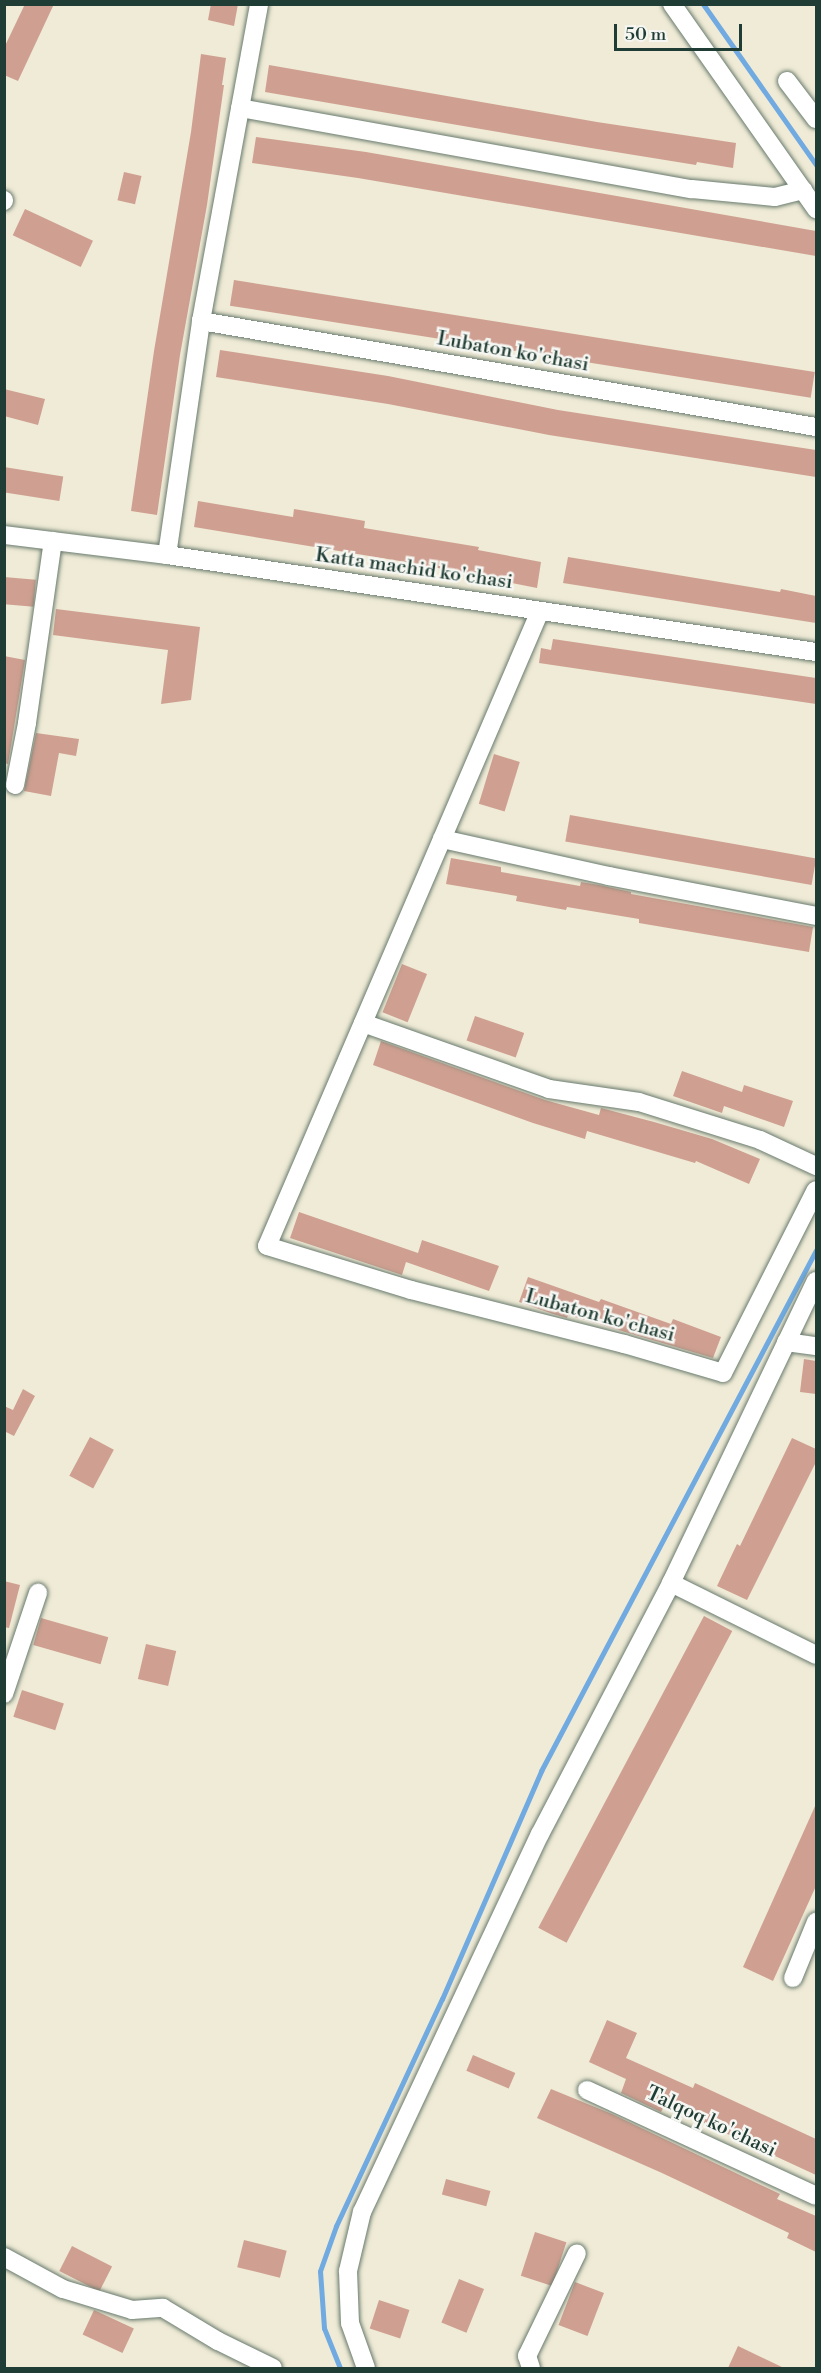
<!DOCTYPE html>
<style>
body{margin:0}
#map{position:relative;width:821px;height:2373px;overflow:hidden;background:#efebd6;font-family:"Libre Bodoni",serif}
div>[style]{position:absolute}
.stream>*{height:5px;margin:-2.5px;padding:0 2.5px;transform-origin:2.5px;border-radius:2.5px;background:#70aae0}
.building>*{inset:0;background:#cfa091;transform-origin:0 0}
.roads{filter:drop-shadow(0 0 2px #687a6d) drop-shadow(0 0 2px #687a6d)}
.minor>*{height:18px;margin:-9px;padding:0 9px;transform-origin:9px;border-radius:9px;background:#fff}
span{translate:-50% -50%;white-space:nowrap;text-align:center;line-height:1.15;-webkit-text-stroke:5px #f6f6f2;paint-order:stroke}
.street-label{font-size:20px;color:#1f3d34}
.frame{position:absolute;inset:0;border:6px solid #1f3d34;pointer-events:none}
.scale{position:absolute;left:614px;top:24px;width:128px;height:27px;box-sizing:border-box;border:3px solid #1f3d34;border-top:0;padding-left:8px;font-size:18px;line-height:21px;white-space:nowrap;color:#1f3d34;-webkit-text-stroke:4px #f6f6f2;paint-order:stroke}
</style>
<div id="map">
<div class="stream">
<i style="left:703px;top:4px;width:197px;rotate:54.9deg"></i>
<i style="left:340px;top:2368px;width:43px;rotate:-111.8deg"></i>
<i style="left:324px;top:2328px;width:57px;rotate:-94deg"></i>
<i style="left:320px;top:2271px;width:48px;rotate:-70.4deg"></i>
<i style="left:336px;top:2226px;width:251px;rotate:-65deg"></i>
<i style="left:442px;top:1999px;width:249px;rotate:-66.5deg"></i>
<i style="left:541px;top:1771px;width:589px;rotate:-62.17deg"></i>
</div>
<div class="building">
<i style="clip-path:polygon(25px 4px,54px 4px,18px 81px,4px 75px,4px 48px)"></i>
<i style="clip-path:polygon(211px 4px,238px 4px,234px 26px,208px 20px)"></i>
<i style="clip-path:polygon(201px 54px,226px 58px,222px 85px,224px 85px,207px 205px,180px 355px,157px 515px,131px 511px,154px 351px,191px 132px)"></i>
<i style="clip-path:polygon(269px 65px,597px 122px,736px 143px,733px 168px,697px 162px,696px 165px,591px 148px,265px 92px)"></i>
<i style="clip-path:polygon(256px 137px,366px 152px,816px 231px,816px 256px,358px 178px,252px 163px)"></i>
<i style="left:124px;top:172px;width:18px;height:29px;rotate:13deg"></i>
<i style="left:25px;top:209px;width:75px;height:29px;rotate:25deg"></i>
<i style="left:234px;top:280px;width:588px;height:26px;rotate:9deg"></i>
<i style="clip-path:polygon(220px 350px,388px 376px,558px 410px,816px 450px,816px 477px,549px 435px,388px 404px,216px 377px)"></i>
<i style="clip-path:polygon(4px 389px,45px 399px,38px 425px,4px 416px)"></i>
<i style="left:4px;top:467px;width:60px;height:25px;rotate:9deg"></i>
<i style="clip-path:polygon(198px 501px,293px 517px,294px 509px,365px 521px,364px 528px,479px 547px,478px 550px,541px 562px,537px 588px,418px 564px,194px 527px)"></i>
<i style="clip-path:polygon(568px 557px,780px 592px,781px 589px,816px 596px,816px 623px,563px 583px)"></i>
<i style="left:4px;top:577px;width:32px;height:27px;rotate:5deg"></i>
<i style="clip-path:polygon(56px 609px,200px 627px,191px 700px,161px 704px,168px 650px,53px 635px)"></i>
<i style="clip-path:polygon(553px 639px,816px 678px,816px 704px,539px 663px,541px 648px,551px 650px)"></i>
<i style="clip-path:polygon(4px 656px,25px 660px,8px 764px,4px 763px)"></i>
<i style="clip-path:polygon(36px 733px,79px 739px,76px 756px,59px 753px,51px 796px,24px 791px)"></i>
<i style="left:494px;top:754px;width:27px;height:52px;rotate:17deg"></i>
<i style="left:570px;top:815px;width:250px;height:27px;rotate:10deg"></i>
<i style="clip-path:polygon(451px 858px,501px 867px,501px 872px,580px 886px,581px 882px,599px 885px,631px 892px,631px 894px,813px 927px,809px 952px,639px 923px,639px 919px,567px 907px,566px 910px,516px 901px,517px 896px,446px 884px)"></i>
<i style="left:402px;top:964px;width:27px;height:52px;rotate:22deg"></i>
<i style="left:475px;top:1016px;width:52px;height:26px;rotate:19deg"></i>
<i style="clip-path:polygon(381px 1041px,545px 1100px,599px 1115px,601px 1108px,654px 1122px,712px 1139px,760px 1159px,749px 1184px,696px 1161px,695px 1163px,587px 1131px,585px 1139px,533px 1123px,373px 1065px)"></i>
<i style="clip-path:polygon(682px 1071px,742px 1092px,744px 1085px,793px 1101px,784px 1127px,724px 1106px,722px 1113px,673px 1096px)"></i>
<i style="clip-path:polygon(299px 1212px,418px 1253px,422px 1240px,499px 1266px,489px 1291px,406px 1262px,402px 1275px,290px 1238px)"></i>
<i style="clip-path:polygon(528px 1277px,599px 1302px,601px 1299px,671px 1324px,673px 1319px,721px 1337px,713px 1358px,568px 1315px,567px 1318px,553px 1314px,519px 1302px)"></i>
<i style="clip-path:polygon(804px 1359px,816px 1361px,816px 1394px,800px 1392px)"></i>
<i style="clip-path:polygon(23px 1389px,35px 1396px,14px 1436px,4px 1431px,4px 1406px,13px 1410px)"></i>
<i style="left:90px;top:1437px;width:27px;height:44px;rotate:28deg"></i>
<i style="clip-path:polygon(792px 1438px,816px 1449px,816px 1462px,747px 1600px,717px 1586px,737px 1544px,740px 1546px)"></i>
<i style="clip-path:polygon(4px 1581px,20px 1585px,9px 1628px,4px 1627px)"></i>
<i style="left:704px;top:1616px;width:32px;height:353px;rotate:28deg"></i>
<i style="left:41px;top:1618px;width:70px;height:28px;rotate:16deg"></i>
<i style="left:146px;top:1644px;width:31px;height:36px;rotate:13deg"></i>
<i style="left:22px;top:1690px;width:44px;height:28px;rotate:18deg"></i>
<i style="clip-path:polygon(816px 1804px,816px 1886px,773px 1981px,743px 1967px)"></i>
<i style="clip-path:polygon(607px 2020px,637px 2033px,626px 2058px,693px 2088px,695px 2083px,816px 2139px,816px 2175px,665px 2105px,661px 2112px,621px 2093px,626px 2079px,589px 2062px)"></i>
<i style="left:473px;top:2055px;width:46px;height:17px;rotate:23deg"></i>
<i style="clip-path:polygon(551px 2089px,612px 2114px,780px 2194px,777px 2199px,816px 2216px,816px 2252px,787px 2238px,789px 2233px,662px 2173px,537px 2118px)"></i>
<i style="left:446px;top:2179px;width:46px;height:16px;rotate:15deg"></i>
<i style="left:535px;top:2232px;width:33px;height:46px;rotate:18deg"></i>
<i style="left:244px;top:2240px;width:44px;height:28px;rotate:14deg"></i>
<i style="left:72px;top:2246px;width:45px;height:28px;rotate:27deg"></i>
<i style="left:459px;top:2279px;width:27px;height:47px;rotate:22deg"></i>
<i style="left:575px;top:2282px;width:31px;height:46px;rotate:21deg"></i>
<i style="left:379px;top:2300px;width:32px;height:30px;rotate:18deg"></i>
<i style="left:94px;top:2310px;width:44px;height:27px;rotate:25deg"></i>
<i style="clip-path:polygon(738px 2346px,784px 2368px,728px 2368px)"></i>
</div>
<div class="roads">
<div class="minor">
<i style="left:672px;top:4px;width:251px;rotate:54.9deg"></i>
<i style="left:787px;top:81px;width:48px;rotate:52.7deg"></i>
<i style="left:240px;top:108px;width:459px;rotate:10.2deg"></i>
<i style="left:692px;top:189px;width:83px;rotate:5.5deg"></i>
<i style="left:775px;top:197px;width:29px;rotate:-14deg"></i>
<i style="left:4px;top:200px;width:1px;rotate:90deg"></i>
<i style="left:201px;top:321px;width:624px;rotate:9.78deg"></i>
<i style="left:4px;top:535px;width:164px;rotate:7deg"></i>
<i style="left:167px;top:555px;width:656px;rotate:8.5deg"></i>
<i style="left:167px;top:555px;width:236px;rotate:-81.7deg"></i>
<i style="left:201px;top:321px;width:322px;rotate:-79.6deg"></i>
<i style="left:540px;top:611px;width:691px;rotate:113.26deg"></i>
<i style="left:267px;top:1246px;width:151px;rotate:17deg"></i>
<i style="left:411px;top:1290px;width:220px;rotate:14.2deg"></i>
<i style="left:624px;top:1344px;width:103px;rotate:16.3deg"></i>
<i style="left:723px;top:1373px;width:205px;rotate:-63.1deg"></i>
<i style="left:15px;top:785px;width:63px;rotate:-79deg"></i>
<i style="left:27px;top:723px;width:184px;rotate:-81.9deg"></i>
<i style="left:442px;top:839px;width:171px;rotate:12.5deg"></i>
<i style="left:609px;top:876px;width:211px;rotate:10.9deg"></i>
<i style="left:363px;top:1023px;width:197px;rotate:19.5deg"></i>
<i style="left:549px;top:1089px;width:91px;rotate:8.2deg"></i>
<i style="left:639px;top:1102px;width:127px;rotate:17.4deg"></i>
<i style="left:760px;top:1140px;width:62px;rotate:24.9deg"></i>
<i style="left:786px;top:1342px;width:30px;rotate:8deg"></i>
<i style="left:671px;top:1583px;width:162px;rotate:26.4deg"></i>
<i style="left:4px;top:1694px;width:107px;rotate:-71.4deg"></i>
<i style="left:793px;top:1978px;width:61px;rotate:-67.7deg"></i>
<i style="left:587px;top:2090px;width:252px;rotate:24.8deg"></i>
<i style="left:4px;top:2257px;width:67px;rotate:28.5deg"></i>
<i style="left:63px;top:2289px;width:72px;rotate:16.9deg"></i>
<i style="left:132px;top:2310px;width:31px;rotate:-4deg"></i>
<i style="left:163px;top:2308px;width:64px;rotate:31deg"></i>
<i style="left:218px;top:2341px;width:61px;rotate:26.1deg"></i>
<i style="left:366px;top:2368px;width:48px;rotate:-109.6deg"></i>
<i style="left:350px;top:2323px;width:52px;rotate:-92.2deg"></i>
<i style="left:348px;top:2271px;width:61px;rotate:-76.7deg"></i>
<i style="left:362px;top:2212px;width:418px;rotate:-64.8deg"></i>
<i style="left:540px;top:1834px;width:283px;rotate:-62.4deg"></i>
<i style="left:671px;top:1583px;width:335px;rotate:-64.4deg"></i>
<i style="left:531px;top:2368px;width:13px;rotate:-108deg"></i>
<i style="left:527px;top:2356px;width:114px;rotate:-64.1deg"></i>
</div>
</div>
<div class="street-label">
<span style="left:513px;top:352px;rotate:10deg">Lubaton ko'chasi</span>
<span style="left:414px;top:569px;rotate:8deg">Katta machid ko'chasi</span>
<span style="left:600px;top:1316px;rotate:15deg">Lubaton ko'chasi</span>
<span style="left:711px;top:2122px;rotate:25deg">Talqoq ko'chasi</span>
</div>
<div class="frame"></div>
<div class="scale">50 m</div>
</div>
